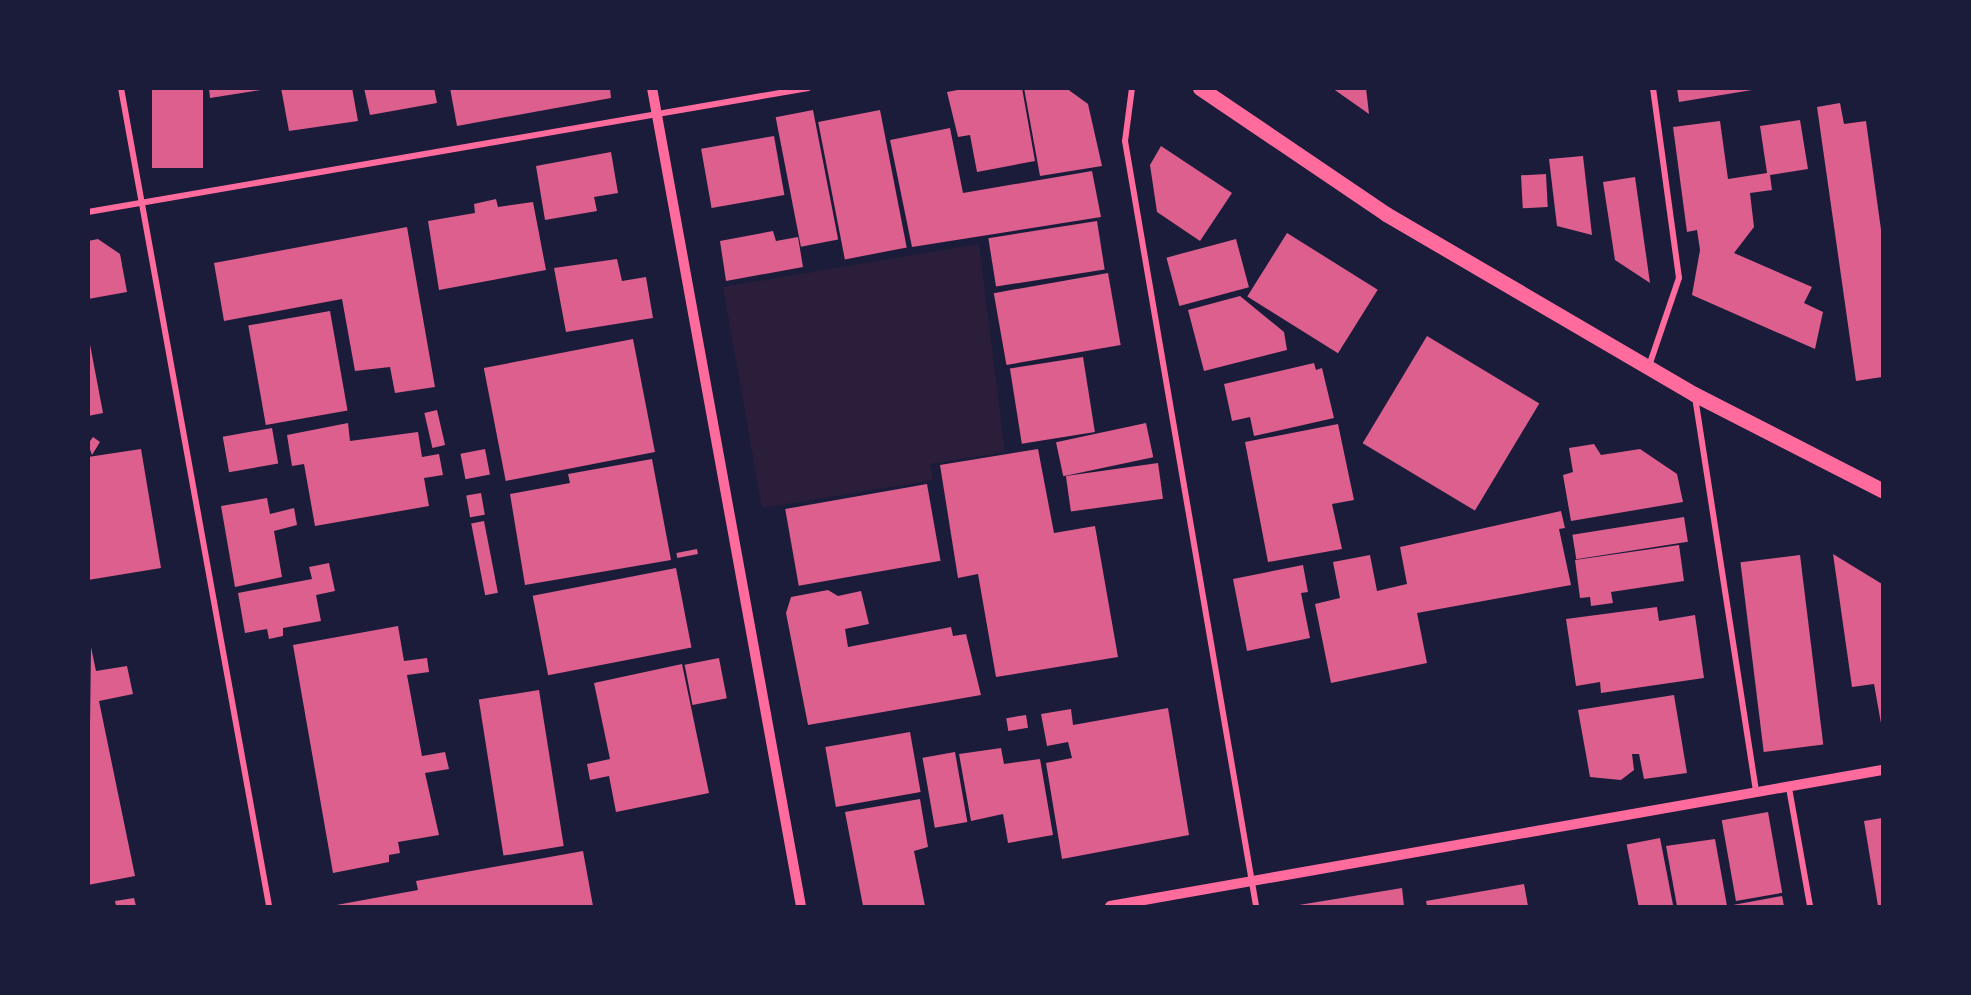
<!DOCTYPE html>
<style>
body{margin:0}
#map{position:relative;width:1971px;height:995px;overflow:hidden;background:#1b1b3a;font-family:"Noto Serif",serif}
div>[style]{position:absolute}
.green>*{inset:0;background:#2a1e3b}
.building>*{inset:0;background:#dd5f8e;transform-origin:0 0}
.minor>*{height:6px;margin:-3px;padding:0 3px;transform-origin:3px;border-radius:3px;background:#ff6b9d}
.tertiary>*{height:10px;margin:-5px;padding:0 5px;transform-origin:5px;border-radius:5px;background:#ff6b9d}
.primary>*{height:15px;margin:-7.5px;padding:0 7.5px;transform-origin:7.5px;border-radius:7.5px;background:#ff6b9d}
span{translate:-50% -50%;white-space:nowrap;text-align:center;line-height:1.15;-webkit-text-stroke:5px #1b1b3a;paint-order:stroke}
.frame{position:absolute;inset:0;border:90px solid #1b1b3a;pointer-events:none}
</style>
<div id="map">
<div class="green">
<i style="clip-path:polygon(979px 244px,1005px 452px,930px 464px,933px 480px,762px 508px,723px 287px)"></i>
</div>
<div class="building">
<i style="left:152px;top:88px;width:51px;height:80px"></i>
<i style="clip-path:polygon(209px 88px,261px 88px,261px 90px,210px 98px)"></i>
<i style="clip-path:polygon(281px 88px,352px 88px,358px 121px,289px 131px)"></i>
<i style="clip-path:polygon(364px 88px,434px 88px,437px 103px,370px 115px)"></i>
<i style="clip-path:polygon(450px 88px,610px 88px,611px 98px,457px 126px)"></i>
<i style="clip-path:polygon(968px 88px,1022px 88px,1035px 161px,977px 172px,970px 135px,958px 137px,947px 92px)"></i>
<i style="clip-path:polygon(1024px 88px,1066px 88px,1088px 104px,1102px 166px,1040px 176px)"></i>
<i style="clip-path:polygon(1332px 88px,1366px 88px,1369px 114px)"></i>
<i style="clip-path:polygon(1677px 88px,1751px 88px,1752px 90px,1679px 102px)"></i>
<i style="clip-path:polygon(1840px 103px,1844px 124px,1866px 121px,1882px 237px,1882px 377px,1856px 381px,1817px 107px)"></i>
<i style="left:813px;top:110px;width:132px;height:38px;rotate:79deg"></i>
<i style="left:880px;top:110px;width:140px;height:63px;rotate:79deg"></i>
<i style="clip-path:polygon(1800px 120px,1808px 169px,1770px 175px,1772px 190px,1750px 193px,1754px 227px,1734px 253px,1812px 287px,1804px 303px,1823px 312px,1815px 349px,1692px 295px,1700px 250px,1697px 230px,1687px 232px,1673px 127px,1720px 121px,1728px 179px,1767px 173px,1760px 126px)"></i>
<i style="clip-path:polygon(950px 128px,963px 193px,1092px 171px,1101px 217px,912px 247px,890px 140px)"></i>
<i style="left:774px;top:136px;width:60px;height:74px;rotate:80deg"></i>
<i style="clip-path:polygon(1161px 146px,1232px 193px,1200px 241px,1157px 212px,1150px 165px)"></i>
<i style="clip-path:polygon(611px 152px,618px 193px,594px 197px,597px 211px,545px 220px,536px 166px)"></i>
<i style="clip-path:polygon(1583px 156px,1592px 235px,1557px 226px,1549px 159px)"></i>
<i style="left:1546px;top:174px;width:33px;height:25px;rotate:87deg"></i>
<i style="clip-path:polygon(1635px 177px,1650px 283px,1615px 260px,1603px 182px)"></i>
<i style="clip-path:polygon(496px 199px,498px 207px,533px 202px,546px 270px,439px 290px,428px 221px,475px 213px,474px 204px)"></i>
<i style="left:1097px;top:221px;width:49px;height:110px;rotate:81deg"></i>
<i style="clip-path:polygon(407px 227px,435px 387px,395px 393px,390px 367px,355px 371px,342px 299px,224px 321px,214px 263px)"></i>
<i style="clip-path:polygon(773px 231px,776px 241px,798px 237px,803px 267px,726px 281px,720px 241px)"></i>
<i style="left:1287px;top:233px;width:107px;height:75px;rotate:32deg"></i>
<i style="clip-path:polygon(98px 239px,120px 254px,127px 292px,88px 299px,88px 241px)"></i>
<i style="left:1236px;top:239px;width:50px;height:72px;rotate:75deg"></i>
<i style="clip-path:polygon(617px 259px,622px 281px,646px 277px,653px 318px,566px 332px,554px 268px)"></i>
<i style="left:1108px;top:273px;width:73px;height:116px;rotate:80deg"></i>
<i style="clip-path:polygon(1240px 296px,1284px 332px,1287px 350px,1204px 371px,1188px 310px)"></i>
<i style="left:330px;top:311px;width:101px;height:83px;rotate:80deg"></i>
<i style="clip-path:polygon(88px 334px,103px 413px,88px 416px)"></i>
<i style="left:1427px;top:336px;width:131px;height:125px;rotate:31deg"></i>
<i style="left:633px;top:339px;width:115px;height:152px;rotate:79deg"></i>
<i style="left:1083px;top:357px;width:76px;height:74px;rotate:81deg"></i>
<i style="clip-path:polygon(1314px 363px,1316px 370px,1322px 368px,1334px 418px,1254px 436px,1250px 417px,1232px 421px,1224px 384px)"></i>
<i style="left:437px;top:410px;width:36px;height:13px;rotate:77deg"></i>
<i style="clip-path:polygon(348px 423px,350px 441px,418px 432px,422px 457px,439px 454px,443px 475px,424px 478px,429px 506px,315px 526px,304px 464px,292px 466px,287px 435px)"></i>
<i style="left:1146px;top:423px;width:35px;height:92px;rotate:78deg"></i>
<i style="clip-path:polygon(1338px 424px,1354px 500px,1332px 504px,1342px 549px,1268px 562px,1245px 442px)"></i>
<i style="left:272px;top:428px;width:36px;height:50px;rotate:80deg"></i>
<i style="clip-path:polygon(93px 437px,100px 442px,92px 455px,88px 444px)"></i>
<i style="clip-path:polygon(1594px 444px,1601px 455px,1640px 449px,1677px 474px,1683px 502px,1571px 521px,1563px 475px,1573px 472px,1569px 448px)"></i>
<i style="clip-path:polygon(141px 449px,161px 568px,88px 580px,88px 457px)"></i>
<i style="left:485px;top:449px;width:26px;height:25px;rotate:79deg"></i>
<i style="clip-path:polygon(1038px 449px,1054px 533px,1095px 526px,1118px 657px,996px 677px,978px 574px,958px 578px,940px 465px)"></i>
<i style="clip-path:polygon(652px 459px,671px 560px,525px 585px,510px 494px,570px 483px,568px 474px)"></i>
<i style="left:1158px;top:463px;width:36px;height:93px;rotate:82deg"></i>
<i style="left:927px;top:484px;width:78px;height:144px;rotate:80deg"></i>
<i style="left:481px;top:493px;width:22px;height:15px;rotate:80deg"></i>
<i style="clip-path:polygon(267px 498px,270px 514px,294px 508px,297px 525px,274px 531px,282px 577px,235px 587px,221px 506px)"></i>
<i style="clip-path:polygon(1561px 511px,1565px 528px,1559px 529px,1571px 585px,1417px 613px,1427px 663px,1331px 683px,1315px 604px,1340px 598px,1333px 562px,1370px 555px,1377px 591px,1407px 584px,1400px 547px)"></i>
<i style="left:1684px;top:517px;width:25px;height:113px;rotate:81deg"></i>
<i style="left:484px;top:521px;width:73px;height:13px;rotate:79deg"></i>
<i style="clip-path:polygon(1679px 545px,1684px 581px,1611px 592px,1613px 603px,1591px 606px,1590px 597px,1580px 598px,1575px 560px)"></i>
<i style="left:697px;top:549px;width:5px;height:21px;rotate:79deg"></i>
<i style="clip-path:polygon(1833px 554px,1882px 584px,1882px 729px,1874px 684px,1852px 687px)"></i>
<i style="left:1800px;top:555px;width:191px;height:60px;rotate:83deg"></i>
<i style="clip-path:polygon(329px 563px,335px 591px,316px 595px,321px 621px,283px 628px,283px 636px,269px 639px,267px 629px,245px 633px,238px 593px,312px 579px,309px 567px)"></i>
<i style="clip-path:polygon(1303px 565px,1308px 592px,1301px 593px,1310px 638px,1247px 651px,1233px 579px)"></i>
<i style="left:676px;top:568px;width:81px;height:146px;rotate:79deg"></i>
<i style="clip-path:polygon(828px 590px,838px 596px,861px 591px,869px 624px,845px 629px,848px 647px,951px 627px,953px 636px,966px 634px,981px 695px,808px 725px,786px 613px,791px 597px)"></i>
<i style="clip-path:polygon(1657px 607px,1659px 621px,1695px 615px,1704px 678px,1601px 693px,1600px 682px,1576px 686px,1566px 619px)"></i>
<i style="clip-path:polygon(398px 626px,404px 661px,427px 658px,429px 672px,407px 675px,422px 756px,445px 752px,449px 769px,425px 773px,439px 835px,398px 842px,400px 853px,389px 855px,389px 862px,333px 873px,293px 645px)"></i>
<i style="clip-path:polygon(91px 647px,96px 671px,127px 666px,133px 694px,99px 701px,135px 876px,88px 885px)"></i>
<i style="left:719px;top:658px;width:41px;height:35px;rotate:79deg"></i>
<i style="clip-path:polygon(682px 664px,709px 793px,616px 812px,609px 776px,590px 780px,587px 764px,610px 759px,594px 683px)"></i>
<i style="left:539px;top:690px;width:158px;height:61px;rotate:81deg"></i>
<i style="clip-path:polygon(1674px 695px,1687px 773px,1644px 779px,1639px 754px,1632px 754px,1634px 770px,1621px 780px,1590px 777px,1578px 710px)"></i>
<i style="clip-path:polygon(1168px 708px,1189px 835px,1062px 859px,1046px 763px,1072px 758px,1068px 742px,1047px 746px,1041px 714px,1071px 709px,1073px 725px)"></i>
<i style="left:1026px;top:715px;width:13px;height:20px;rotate:81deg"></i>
<i style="left:910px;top:732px;width:61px;height:86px;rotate:80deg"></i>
<i style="clip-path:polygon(1001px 748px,1004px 764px,1040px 759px,1053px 835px,1008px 843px,1003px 814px,971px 821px,959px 754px)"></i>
<i style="left:955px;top:752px;width:71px;height:33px;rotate:80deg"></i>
<i style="clip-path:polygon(920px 799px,928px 847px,914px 851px,925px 906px,863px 906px,845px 812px)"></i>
<i style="left:1768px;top:812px;width:82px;height:47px;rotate:80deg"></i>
<i style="clip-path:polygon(1882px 818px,1882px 906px,1878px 906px,1864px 821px)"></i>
<i style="left:1660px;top:838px;width:69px;height:34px;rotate:79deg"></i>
<i style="clip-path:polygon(1715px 839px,1727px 906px,1677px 906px,1666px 846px)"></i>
<i style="clip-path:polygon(583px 851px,593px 906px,331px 906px,418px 890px,416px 881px)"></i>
<i style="clip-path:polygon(1524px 884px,1528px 906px,1427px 906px,1426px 901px)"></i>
<i style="clip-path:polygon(1402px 888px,1404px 906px,1299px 906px,1299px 905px)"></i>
<i style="clip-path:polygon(1782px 896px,1784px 906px,1734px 906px,1733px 905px)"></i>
<i style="clip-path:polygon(134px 898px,136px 906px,116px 906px,115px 901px)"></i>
</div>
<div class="minor">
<i style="left:121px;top:88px;width:831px;rotate:79.74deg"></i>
<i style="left:1132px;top:88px;width:53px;rotate:97.5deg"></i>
<i style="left:1125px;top:141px;width:776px;rotate:80.28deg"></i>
<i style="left:88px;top:212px;width:731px;rotate:-9.77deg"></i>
<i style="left:1649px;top:366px;width:93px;rotate:-71.2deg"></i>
<i style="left:1679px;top:278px;width:192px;rotate:-97.8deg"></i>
<i style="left:1695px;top:397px;width:401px;rotate:81.2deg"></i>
<i style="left:1789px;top:788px;width:120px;rotate:79.9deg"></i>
</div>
<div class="tertiary">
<i style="left:652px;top:88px;width:831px;rotate:79.68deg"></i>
<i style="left:1110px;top:906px;width:784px;rotate:-9.99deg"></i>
</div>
<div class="primary">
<i style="left:1200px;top:88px;width:225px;rotate:34.1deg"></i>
<i style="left:1386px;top:214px;width:357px;rotate:30.3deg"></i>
<i style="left:1694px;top:394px;width:211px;rotate:27.1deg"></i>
</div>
<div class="frame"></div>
</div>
